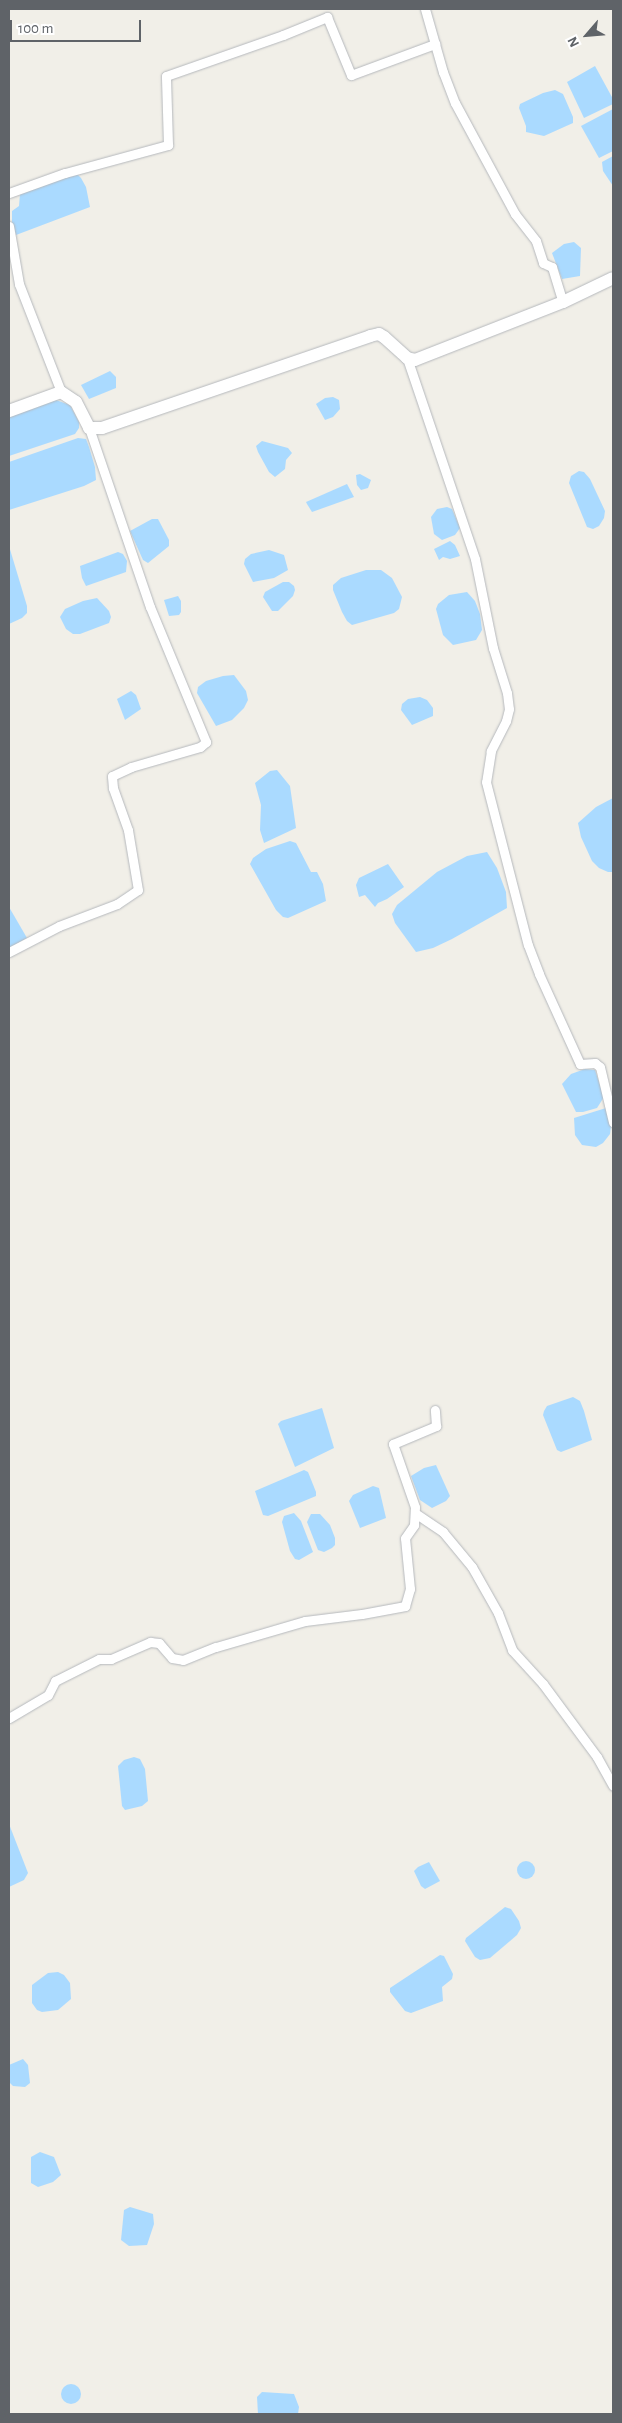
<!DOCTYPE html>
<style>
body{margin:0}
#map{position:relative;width:622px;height:2423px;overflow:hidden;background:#f1efe8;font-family:"Alegreya Sans",sans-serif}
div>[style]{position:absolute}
.water>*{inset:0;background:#aadaff}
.round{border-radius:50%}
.roads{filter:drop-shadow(0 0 1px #b5b8bc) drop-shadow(0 0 1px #b5b8bc)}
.street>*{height:9px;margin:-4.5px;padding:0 4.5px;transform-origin:4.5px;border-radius:4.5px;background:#fff}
.secondary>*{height:12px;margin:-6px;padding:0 6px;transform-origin:6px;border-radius:6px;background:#fff}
span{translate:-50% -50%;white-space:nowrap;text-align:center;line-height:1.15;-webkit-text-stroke:4.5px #fff;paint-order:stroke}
.frame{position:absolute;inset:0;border:10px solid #5f6368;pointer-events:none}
.north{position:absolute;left:562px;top:10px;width:50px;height:50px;-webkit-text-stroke:4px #fff;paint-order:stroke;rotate:243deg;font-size:14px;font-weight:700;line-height:20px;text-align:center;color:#5f6368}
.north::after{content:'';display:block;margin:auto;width:18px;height:22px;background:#5f6368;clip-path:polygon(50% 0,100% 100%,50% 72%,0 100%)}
.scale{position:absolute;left:10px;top:20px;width:131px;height:22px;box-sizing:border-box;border:2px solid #5f6368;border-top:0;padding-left:6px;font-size:15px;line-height:18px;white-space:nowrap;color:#5f6368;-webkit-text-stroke:4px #fff;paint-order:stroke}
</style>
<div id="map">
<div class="water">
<i style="clip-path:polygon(595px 66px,613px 99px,613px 104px,584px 118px,567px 82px)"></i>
<i style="clip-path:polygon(555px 90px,563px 94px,573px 117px,573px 123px,544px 136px,526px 132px,526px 126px,519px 108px,520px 104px,543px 93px)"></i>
<i style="clip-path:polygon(613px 109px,613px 151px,599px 158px,581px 126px)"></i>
<i style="clip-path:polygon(613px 156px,613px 186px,603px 171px,602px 162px)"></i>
<i style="clip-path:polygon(72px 175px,78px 175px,81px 178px,86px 187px,90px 207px,16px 235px,12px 223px,12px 211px,19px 206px,20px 194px)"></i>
<i style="clip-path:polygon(574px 242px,581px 248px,580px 276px,562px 279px,552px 253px,564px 244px)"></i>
<i style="clip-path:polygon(110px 371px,116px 377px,116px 388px,89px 399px,81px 385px)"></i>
<i style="clip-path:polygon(333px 397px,339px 400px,340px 409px,333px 417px,325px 420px,316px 404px,325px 398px)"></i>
<i style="clip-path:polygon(53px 399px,70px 405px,79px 422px,79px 428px,75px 434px,9px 456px,9px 416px)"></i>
<i style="clip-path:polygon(78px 438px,86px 439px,89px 447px,95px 467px,96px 480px,84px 486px,9px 510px,9px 462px)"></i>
<i style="clip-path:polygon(262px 441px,288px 448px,292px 453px,286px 460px,285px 469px,275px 477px,269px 472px,258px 452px,256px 446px)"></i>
<i style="clip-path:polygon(579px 471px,584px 472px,590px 479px,605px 511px,604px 518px,599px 526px,593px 529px,587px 527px,569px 483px,571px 476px)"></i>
<i style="clip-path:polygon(360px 474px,371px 480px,368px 488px,361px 490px,357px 485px,356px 475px)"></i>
<i style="clip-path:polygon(347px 484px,354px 497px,312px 512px,307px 504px,306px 502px)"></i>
<i style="clip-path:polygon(447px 507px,452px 509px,460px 528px,455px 535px,442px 540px,434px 534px,431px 517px,437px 509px)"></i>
<i style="clip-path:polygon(152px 519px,158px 519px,169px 540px,169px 546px,148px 563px,143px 560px,130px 531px)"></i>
<i style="clip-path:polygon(450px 541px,455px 545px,460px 556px,450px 559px,443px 557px,439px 560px,434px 549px)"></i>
<i style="clip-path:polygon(9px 546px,27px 606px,27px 613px,22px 618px,9px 624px)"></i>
<i style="clip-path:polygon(269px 550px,284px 555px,288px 570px,274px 578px,253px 582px,244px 564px,245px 559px,251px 554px)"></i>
<i style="clip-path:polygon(118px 552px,123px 554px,127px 561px,126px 572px,86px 586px,82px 578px,80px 566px)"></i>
<i style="clip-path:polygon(366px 570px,381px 570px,392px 578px,402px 597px,399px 609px,394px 613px,352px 625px,347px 621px,342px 612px,333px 590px,333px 585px,341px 578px)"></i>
<i style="clip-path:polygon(283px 582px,289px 582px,294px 586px,295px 590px,293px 596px,278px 611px,272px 611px,263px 597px,265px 592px)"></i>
<i style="clip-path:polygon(467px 592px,475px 601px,480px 614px,482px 630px,476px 640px,453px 645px,443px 635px,436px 609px,438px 604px,449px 595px)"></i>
<i style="clip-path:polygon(178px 596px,181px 601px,181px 612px,179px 615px,169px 616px,164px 600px)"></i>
<i style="clip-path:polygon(97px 598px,109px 611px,111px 617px,109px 623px,80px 634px,73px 634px,66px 629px,60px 617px,65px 609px,83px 601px)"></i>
<i style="clip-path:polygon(234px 675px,246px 691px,248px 700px,244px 708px,232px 720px,216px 726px,197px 693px,198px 687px,206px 681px,223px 676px)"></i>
<i style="clip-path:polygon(131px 691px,136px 695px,141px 709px,125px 720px,117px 699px)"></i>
<i style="clip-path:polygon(420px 697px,427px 700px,433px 708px,433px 716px,412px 725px,401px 710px,402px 704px,408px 699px)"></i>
<i style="clip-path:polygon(277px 770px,290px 786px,296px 828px,264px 843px,260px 830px,261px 805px,255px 783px,270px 771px)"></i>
<i style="clip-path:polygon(613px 798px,613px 872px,608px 872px,599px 868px,592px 861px,581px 837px,578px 823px,596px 807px)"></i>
<i style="clip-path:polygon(290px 841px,296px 843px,311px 872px,317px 872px,323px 884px,326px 901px,288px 918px,283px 917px,276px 910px,250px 864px,253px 858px,266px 849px)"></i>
<i style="clip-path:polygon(487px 852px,497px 868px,506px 892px,507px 908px,452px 939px,433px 948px,416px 952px,395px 923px,392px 914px,397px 905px,437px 872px,467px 856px)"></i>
<i style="clip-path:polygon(388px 864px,404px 887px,387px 899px,378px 903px,375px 907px,365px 895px,359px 897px,356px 885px,359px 878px)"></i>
<i style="clip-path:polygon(9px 907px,27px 938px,9px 949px)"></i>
<i style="clip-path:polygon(585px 1069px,595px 1070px,604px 1097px,597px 1108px,583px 1112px,576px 1112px,562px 1084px,571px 1074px)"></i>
<i style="clip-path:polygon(606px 1108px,611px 1125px,610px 1134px,603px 1143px,596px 1147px,582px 1145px,575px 1135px,574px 1118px)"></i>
<i style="clip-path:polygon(573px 1397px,580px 1401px,584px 1411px,592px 1440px,561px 1452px,557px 1450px,543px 1415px,544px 1411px,547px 1406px)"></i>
<i style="clip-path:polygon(322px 1408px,334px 1448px,295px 1467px,278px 1424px,281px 1421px)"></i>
<i style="clip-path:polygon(436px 1465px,450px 1496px,446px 1501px,432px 1508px,420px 1500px,411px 1476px,424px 1468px)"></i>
<i style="clip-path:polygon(304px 1470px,308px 1472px,316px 1492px,316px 1496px,268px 1516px,263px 1515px,255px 1491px)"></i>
<i style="clip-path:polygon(373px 1486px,379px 1488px,386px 1518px,360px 1528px,349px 1501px,353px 1495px)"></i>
<i style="clip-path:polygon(294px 1513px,301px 1521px,313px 1552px,299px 1560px,295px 1559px,290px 1551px,282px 1522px,284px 1516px)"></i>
<i style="clip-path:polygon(311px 1514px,320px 1514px,330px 1525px,335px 1538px,335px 1545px,332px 1548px,324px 1552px,318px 1550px,307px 1522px)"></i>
<i style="clip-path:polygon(134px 1757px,140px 1759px,145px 1769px,148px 1801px,142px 1806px,125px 1810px,122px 1806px,118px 1766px,124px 1760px)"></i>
<i style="clip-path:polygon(9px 1824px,28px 1873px,24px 1880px,9px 1887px)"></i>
<i class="round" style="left:517px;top:1861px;width:18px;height:18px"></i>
<i style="clip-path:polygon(429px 1862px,440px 1881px,425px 1889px,421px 1886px,414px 1871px,418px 1867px)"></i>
<i style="clip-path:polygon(505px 1907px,511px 1909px,519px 1921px,521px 1928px,517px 1935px,490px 1958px,480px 1960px,475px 1957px,465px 1941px,466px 1938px)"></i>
<i style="clip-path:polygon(440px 1955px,444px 1956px,453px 1974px,452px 1979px,442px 1987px,443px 2001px,411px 2013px,405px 2011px,390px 1992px,390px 1988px)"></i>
<i style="clip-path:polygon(58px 1972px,64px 1975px,70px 1983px,71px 1999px,58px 2010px,42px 2012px,37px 2010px,32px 2003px,32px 1985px,48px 1973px)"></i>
<i style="clip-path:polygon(23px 2059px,28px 2065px,30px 2083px,25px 2087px,13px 2086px,9px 2082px,9px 2065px)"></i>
<i style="clip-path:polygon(40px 2152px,54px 2157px,61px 2175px,53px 2182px,38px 2187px,31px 2183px,31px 2157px)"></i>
<i style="clip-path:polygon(130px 2207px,153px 2214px,154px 2224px,147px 2245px,129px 2246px,121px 2240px,124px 2210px)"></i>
<i class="round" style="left:61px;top:2384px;width:20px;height:20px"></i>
<i style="clip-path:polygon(262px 2392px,294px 2394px,299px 2407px,298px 2414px,258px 2414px,257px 2397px)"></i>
</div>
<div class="roads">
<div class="street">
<i style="left:425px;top:9px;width:66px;rotate:74.1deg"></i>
<i style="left:443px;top:72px;width:33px;rotate:69deg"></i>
<i style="left:455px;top:103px;width:126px;rotate:61.6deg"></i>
<i style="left:515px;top:214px;width:34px;rotate:52deg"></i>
<i style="left:536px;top:241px;width:23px;rotate:72deg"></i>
<i style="left:543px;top:263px;width:10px;rotate:24deg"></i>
<i style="left:552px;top:267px;width:37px;rotate:73deg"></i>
<i style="left:9px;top:193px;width:59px;rotate:-19.7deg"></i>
<i style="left:65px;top:173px;width:107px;rotate:-15.2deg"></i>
<i style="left:168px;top:145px;width:69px;rotate:-91.7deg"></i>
<i style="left:166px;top:76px;width:124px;rotate:-19.3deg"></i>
<i style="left:283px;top:35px;width:48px;rotate:-22.2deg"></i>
<i style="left:327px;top:17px;width:63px;rotate:67.5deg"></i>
<i style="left:351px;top:75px;width:90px;rotate:-20.3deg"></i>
<i style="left:9px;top:226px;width:59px;rotate:80.2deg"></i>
<i style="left:19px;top:284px;width:116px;rotate:68.7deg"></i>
<i style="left:407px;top:358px;width:212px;rotate:71.3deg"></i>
<i style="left:475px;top:559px;width:91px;rotate:78.6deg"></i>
<i style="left:493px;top:648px;width:47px;rotate:72.7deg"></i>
<i style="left:507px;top:693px;width:16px;rotate:83deg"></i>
<i style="left:509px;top:709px;width:12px;rotate:104deg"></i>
<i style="left:506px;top:721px;width:34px;rotate:117deg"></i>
<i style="left:491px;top:751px;width:31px;rotate:99deg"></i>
<i style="left:486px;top:782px;width:168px;rotate:75.6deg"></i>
<i style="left:528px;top:945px;width:31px;rotate:69deg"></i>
<i style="left:539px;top:974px;width:99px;rotate:65.5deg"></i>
<i style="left:580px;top:1064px;width:15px;rotate:-4deg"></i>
<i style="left:595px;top:1063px;width:6px;rotate:39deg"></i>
<i style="left:600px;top:1067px;width:57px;rotate:76.7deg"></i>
<i style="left:9px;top:952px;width:56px;rotate:-27.5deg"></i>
<i style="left:59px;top:926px;width:62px;rotate:-20.8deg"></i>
<i style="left:117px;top:904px;width:25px;rotate:-34deg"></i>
<i style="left:138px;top:890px;width:61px;rotate:-99.5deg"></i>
<i style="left:128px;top:830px;width:45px;rotate:-109.7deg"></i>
<i style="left:113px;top:788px;width:12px;rotate:-95deg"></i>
<i style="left:112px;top:776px;width:21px;rotate:-25deg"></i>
<i style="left:131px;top:767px;width:72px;rotate:-16.2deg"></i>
<i style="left:200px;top:747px;width:8px;rotate:-40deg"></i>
<i style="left:206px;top:742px;width:146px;rotate:-112.5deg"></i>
<i style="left:150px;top:607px;width:189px;rotate:-108.8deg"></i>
<i style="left:415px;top:1513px;width:34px;rotate:34deg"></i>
<i style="left:443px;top:1532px;width:45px;rotate:50.4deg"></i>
<i style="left:472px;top:1567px;width:53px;rotate:60.5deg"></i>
<i style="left:498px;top:1613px;width:40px;rotate:69deg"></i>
<i style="left:512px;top:1650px;width:46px;rotate:47.6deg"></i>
<i style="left:543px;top:1684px;width:91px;rotate:53.5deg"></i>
<i style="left:597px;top:1757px;width:33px;rotate:61deg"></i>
<i style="left:9px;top:1718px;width:45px;rotate:-30.5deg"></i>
<i style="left:48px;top:1695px;width:16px;rotate:-63deg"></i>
<i style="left:55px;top:1681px;width:49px;rotate:-26.6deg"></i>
<i style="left:99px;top:1659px;width:12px"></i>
<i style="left:111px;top:1659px;width:43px;rotate:-23.6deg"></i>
<i style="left:150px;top:1642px;width:9px;rotate:6deg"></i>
<i style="left:159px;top:1643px;width:20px;rotate:49deg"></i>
<i style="left:172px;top:1658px;width:11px;rotate:10deg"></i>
<i style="left:183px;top:1660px;width:35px;rotate:-22deg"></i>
<i style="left:216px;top:1647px;width:93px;rotate:-16.3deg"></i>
<i style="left:305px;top:1621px;width:57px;rotate:-7deg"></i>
<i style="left:362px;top:1614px;width:44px;rotate:-10.5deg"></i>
<i style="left:405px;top:1606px;width:18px;rotate:-74deg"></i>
<i style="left:410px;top:1589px;width:51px;rotate:-95.6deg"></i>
<i style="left:405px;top:1538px;width:16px;rotate:-55deg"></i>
<i style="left:414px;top:1525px;width:18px;rotate:-87deg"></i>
<i style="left:415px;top:1507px;width:67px;rotate:-109.2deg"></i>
<i style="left:393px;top:1444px;width:47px;rotate:-22.7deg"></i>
<i style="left:436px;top:1426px;width:16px;rotate:-94deg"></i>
</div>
<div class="secondary">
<i style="left:9px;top:411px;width:55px;rotate:-20.1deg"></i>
<i style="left:61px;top:392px;width:18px;rotate:34deg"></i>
<i style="left:76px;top:402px;width:29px;rotate:63deg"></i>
<i style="left:89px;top:428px;width:13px"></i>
<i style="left:102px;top:428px;width:283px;rotate:-18.9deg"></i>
<i style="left:370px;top:336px;width:9px;rotate:-13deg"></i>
<i style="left:379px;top:334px;width:6px;rotate:31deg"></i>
<i style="left:384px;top:337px;width:31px;rotate:42deg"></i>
<i style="left:407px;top:358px;width:8px;rotate:14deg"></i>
<i style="left:415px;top:360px;width:159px;rotate:-21.4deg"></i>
<i style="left:563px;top:302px;width:55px;rotate:-25.6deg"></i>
</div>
</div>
<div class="frame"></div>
<div class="north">N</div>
<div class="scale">100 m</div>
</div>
